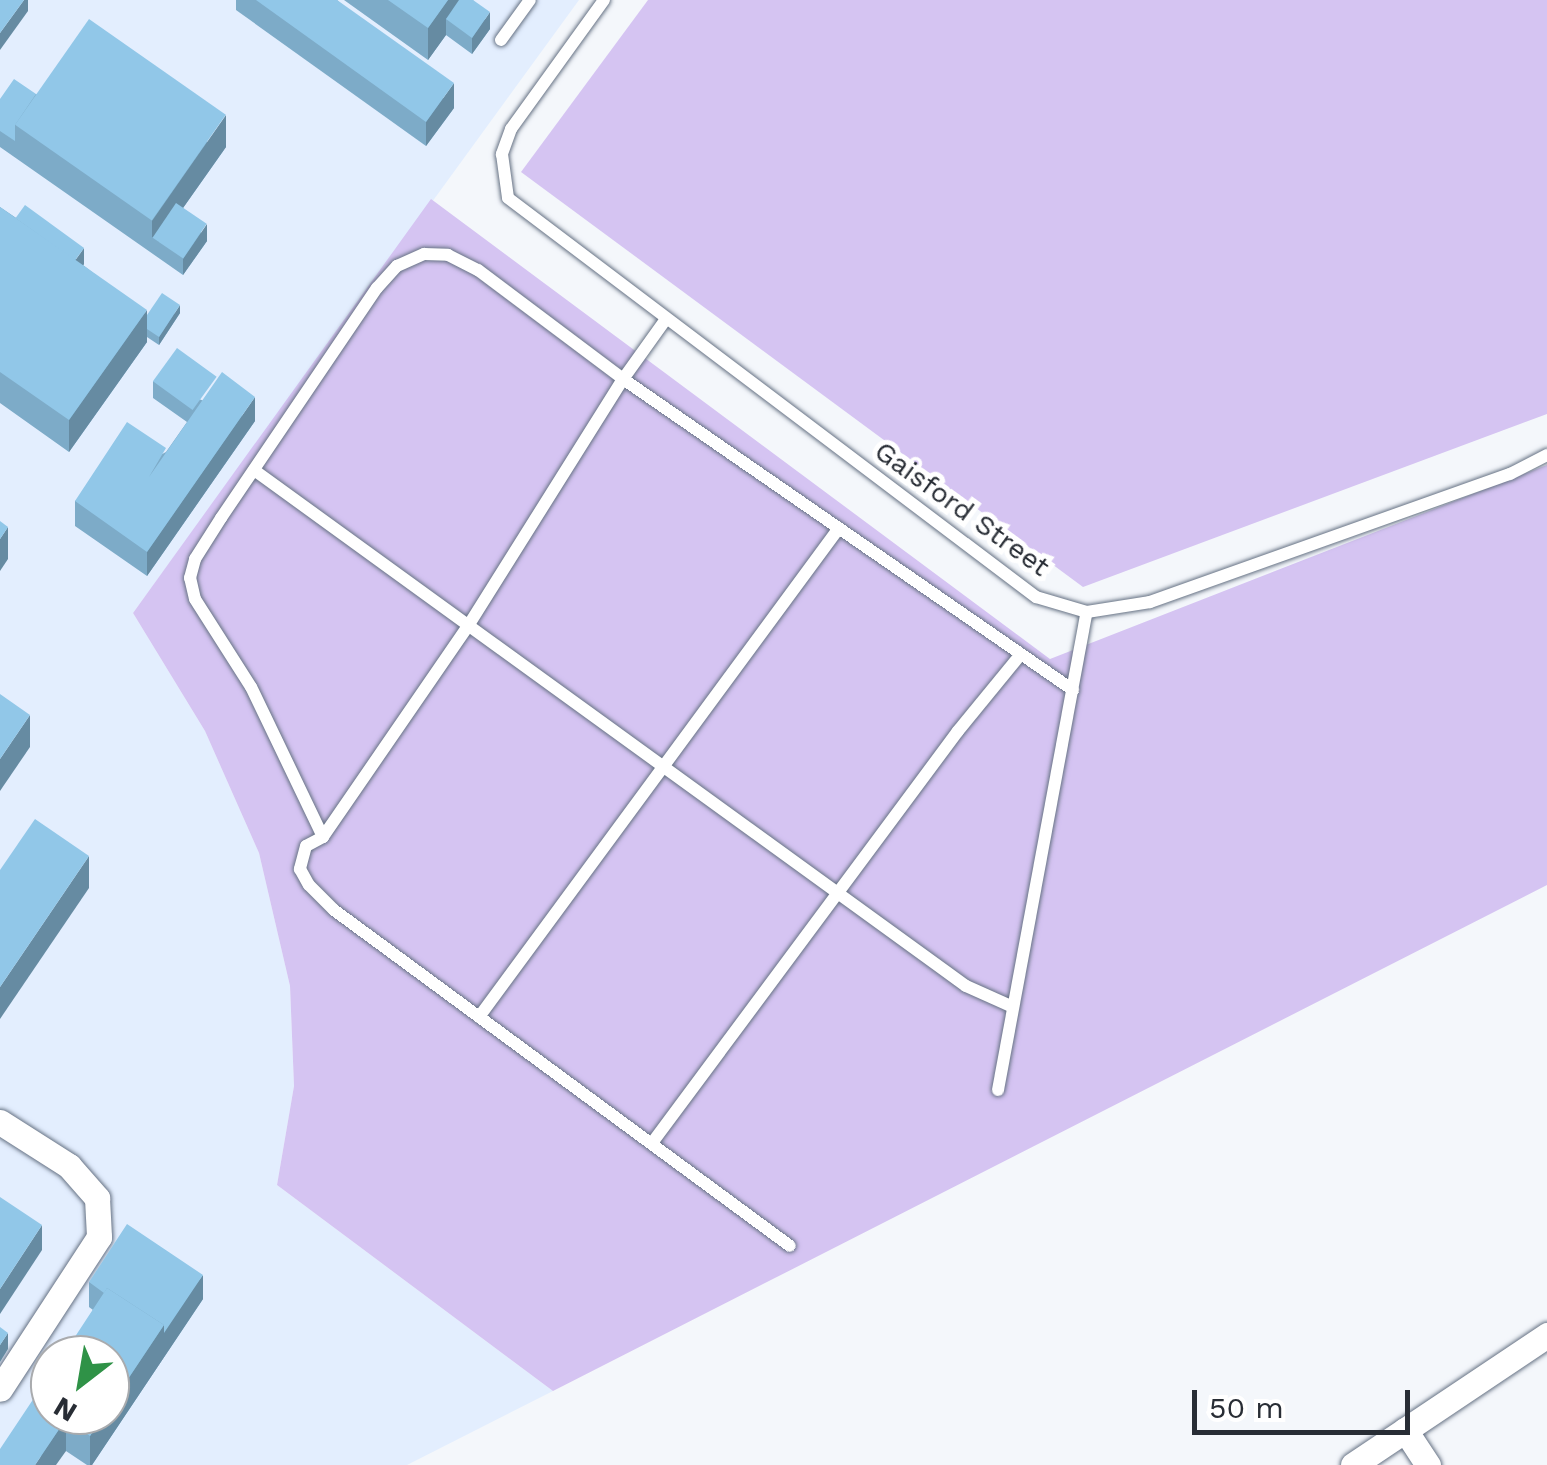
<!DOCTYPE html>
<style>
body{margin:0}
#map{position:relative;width:1547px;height:1465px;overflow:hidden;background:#f4f7fb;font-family:"Work Sans",sans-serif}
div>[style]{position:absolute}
.built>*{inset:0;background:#e3eefe}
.green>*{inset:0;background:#d5c4f2}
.roads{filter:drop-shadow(0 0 2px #667284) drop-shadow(0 0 2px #667284)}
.service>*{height:12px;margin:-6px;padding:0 6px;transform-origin:6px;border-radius:6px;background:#fff}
.minor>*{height:25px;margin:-12.5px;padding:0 12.5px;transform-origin:12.5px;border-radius:12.5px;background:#fff}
.wall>*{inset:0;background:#7dabc8}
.shaded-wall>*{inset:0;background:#668ba2}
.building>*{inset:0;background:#91c7e8;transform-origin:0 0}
span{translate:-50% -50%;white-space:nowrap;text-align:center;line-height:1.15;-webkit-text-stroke:10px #fff;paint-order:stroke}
.street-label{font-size:28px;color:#282d35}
.north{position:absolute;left:30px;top:1335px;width:100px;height:100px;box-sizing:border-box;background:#fff;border:2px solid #a9abae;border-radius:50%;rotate:211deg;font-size:28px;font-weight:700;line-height:40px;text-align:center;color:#282d35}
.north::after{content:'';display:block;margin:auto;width:35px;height:45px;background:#2f9247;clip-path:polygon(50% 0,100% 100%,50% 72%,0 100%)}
.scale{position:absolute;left:1192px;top:1390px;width:218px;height:45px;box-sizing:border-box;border:5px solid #282d35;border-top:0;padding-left:12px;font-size:30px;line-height:35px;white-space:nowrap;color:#282d35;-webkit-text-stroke:8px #fff;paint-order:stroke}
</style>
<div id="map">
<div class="built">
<i style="clip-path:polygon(evenodd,0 0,579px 0,133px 613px,205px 731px,259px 853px,290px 986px,294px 1086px,277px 1185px,553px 1391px,407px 1465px,0 1465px,0 0,50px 1355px,110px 1355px,110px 1415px,50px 1415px,50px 1355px)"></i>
</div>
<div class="green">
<i style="clip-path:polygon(648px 0,1547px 0,1547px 414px,1083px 587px,521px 172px)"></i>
<i style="clip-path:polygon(431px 199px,1050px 659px,1547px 465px,1547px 885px,553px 1391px,277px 1185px,294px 1086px,290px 986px,259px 853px,205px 731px,133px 613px)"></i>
</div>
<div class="roads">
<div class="service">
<i style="left:604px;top:0;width:159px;rotate:125.8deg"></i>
<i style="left:511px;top:129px;width:27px;rotate:110deg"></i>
<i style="left:502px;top:154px;width:44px;rotate:82.2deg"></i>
<i style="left:508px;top:198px;width:662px;rotate:37.08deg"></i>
<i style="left:1036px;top:597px;width:53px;rotate:16.4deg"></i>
<i style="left:1087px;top:612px;width:64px;rotate:-9deg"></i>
<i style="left:1150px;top:602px;width:382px;rotate:-19.6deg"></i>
<i style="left:1510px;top:474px;width:42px;rotate:-27.2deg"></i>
<i style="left:501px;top:40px;width:49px;rotate:-54.1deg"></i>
<i style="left:666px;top:319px;width:74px;rotate:125.6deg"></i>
<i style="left:623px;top:379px;width:292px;rotate:122.1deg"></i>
<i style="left:468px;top:626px;width:256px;rotate:124.5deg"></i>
<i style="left:323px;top:837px;width:19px;rotate:152deg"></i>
<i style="left:306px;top:846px;width:24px;rotate:105deg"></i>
<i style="left:300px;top:869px;width:18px;rotate:61deg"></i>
<i style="left:309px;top:885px;width:35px;rotate:45deg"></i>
<i style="left:334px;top:910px;width:566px;rotate:36.38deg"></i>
<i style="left:254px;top:470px;width:879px;rotate:35.93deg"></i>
<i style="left:966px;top:986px;width:51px;rotate:24.1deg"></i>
<i style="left:323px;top:837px;width:166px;rotate:-115.6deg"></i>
<i style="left:251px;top:687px;width:104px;rotate:-122.5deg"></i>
<i style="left:195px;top:599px;width:22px;rotate:-103deg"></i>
<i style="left:190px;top:578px;width:20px;rotate:-75deg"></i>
<i style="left:195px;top:559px;width:49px;rotate:-57.6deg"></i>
<i style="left:221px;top:518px;width:278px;rotate:-55.9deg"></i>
<i style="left:377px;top:288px;width:30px;rotate:-48deg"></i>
<i style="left:397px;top:266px;width:30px;rotate:-24deg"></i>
<i style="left:424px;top:254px;width:24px;rotate:2deg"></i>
<i style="left:448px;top:255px;width:34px;rotate:27deg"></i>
<i style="left:478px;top:270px;width:181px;rotate:36.9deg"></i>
<i style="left:623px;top:379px;width:547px;rotate:34.65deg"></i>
<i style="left:479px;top:1017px;width:607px;rotate:-53.64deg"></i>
<i style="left:998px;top:1090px;width:486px;rotate:-79.5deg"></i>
<i style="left:652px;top:1143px;width:513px;rotate:-53.4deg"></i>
<i style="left:958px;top:731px;width:99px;rotate:-50.7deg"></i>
</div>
<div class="minor">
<i style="left:0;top:1122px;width:82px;rotate:32.5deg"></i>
<i style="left:69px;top:1166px;width:43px;rotate:48.8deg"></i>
<i style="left:97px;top:1198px;width:39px;rotate:87deg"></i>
<i style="left:99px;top:1237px;width:181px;rotate:123.1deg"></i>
<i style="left:1405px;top:1430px;width:42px;rotate:56.7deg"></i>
<i style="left:1353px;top:1465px;width:234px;rotate:-33.8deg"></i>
</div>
</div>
<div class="wall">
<i style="clip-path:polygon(236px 0,337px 0,454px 108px,426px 146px,236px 10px)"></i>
<i style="clip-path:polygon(344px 0,473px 0,490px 29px,472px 54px,446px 35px,428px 60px)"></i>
<i style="clip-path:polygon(36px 94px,226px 147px,183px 208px,207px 241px,183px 275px,0 147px,0 99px)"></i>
<i style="clip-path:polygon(0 207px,84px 264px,83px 265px,147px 315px,180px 313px,159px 345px,147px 337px,147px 342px,69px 452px,0 403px)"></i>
<i style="clip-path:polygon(153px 381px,255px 421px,147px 576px,75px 526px,75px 501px,166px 452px,187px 422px,153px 398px)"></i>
<i style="clip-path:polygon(89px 1282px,203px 1299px,92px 1465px,87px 1465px,66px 1451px,0 1465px,93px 1310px,89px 1307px)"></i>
</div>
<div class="shaded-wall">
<i style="clip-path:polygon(24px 0,28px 0,28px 11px,0 50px,0 33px)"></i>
<i style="clip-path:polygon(448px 0,471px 0,446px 19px,446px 35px,428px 60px,428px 28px)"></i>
<i style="clip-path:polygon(490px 12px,490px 29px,472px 54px,472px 38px)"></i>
<i style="clip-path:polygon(454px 83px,454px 108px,426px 146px,426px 122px)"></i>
<i style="clip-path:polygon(226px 115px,226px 147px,159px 242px,152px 237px,152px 221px)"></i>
<i style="clip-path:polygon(207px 224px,207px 241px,183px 275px,183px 259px)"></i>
<i style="clip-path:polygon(84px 248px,84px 264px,72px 281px,72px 265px)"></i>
<i style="clip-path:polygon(180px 305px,180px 313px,159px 345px,159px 337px)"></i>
<i style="clip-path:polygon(147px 310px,147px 342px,69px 452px,69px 420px)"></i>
<i style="clip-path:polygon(255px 397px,255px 421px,147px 576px,147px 552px)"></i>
<i style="clip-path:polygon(8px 527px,8px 559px,0 571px,0 539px)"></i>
<i style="clip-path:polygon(30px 715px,30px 747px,0 791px,0 759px)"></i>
<i style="clip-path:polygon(89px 856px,89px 888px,0 1019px,0 987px)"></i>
<i style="clip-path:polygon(42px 1225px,42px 1250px,0 1314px,0 1289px)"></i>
<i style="clip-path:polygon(203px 1275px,203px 1299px,92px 1465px,90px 1465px,90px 1436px,104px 1415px,110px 1415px,110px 1406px,164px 1325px)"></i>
<i style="clip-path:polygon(8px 1333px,8px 1349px,0 1362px,0 1345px)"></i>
<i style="clip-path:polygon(66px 1419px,66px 1451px,56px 1465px,35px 1465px)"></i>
</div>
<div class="building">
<i style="clip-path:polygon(0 0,24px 0,0 33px)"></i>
<i style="clip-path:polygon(256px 0,337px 0,454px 83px,426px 122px)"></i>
<i style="clip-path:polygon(388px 0,448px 0,428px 28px)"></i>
<i style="clip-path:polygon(459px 0,473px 0,490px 12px,472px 38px,446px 19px)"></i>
<i style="left:89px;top:19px;width:167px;height:129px;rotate:35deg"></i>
<i style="clip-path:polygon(14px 79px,36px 94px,15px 125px,15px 141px,0 131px,0 99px)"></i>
<i style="left:176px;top:203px;width:37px;height:42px;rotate:34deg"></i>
<i style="left:25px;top:205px;width:73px;height:16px;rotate:36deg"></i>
<i style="clip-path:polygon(0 207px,147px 310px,69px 420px,0 372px)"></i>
<i style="clip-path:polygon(162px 293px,180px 305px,159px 337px,147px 329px,147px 315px)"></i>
<i style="left:177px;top:348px;width:49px;height:41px;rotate:36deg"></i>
<i style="clip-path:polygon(222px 372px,255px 397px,147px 552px,75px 501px,127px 422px,166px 448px,149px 477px)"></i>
<i style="clip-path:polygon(0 521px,8px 527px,0 539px)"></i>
<i style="clip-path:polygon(0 694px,30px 715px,0 759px)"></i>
<i style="clip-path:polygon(35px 819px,89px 856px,0 987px,0 870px)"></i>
<i style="clip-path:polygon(0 1197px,42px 1225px,0 1289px)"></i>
<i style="clip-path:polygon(127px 1224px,203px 1275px,164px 1333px,164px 1325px,107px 1288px,104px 1293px,89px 1282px)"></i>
<i style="clip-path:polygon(107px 1288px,164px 1325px,110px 1406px,110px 1355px,63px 1355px)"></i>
<i style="clip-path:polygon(0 1327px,8px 1333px,0 1345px)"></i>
<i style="clip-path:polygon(50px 1374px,50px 1415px,104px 1415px,90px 1436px,66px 1419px,35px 1465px,0 1465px,0 1449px)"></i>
</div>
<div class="street-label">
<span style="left:962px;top:509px;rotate:36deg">Gaisford Street</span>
</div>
<div class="north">N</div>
<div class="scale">50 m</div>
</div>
